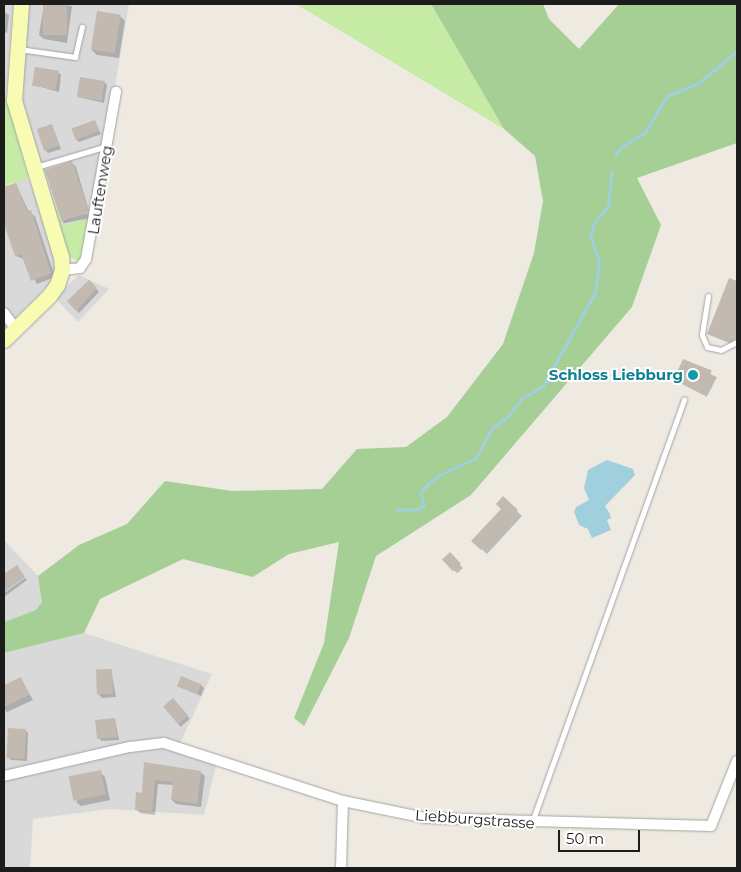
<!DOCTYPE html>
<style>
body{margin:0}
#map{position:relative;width:741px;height:872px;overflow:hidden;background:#eeeae1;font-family:Montserrat,sans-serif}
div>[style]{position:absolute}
.residential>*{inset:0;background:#dad9d9}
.grass>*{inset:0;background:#c6eba5}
.forest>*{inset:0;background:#a5cf94}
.water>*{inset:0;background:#a0cfde}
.shadow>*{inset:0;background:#0003;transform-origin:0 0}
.stream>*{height:3px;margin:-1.5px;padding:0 1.5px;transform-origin:1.5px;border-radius:1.5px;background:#a0cfde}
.building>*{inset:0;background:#c2b9b1;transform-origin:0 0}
.roads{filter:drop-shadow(0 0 1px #a3a3a3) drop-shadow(0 0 1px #a3a3a3)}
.lane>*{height:5px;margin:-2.5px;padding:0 2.5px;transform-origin:2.5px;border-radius:2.5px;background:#fff}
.street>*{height:10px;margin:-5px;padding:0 5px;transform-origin:5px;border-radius:5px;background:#fff}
.secondary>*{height:15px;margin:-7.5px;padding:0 7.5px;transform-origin:7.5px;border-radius:7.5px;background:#f7fcb2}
.dots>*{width:14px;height:14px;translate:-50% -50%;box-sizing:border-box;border:2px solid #fff;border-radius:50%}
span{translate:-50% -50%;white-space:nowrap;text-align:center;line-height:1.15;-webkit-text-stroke:4px #fff;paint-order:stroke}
.street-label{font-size:15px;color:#1c1c1c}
.culture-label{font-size:15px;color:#0d838f;font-weight:700}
.right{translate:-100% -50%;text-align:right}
.frame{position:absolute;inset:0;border:5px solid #1c1c1c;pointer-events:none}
.scale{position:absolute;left:558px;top:830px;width:82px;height:22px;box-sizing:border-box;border:2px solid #1c1c1c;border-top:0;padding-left:6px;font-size:15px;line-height:18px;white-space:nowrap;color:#1c1c1c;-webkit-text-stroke:4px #fff;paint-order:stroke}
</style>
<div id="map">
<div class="residential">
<i style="clip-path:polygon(4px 4px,13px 4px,6px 92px,4px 89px)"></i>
<i style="clip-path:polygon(26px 4px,129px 4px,93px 216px,63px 226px,53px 197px,48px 198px,20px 102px)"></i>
<i style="clip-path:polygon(28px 178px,54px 248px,56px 268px,51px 282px,4px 329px,4px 186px)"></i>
<i style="clip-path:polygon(79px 275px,109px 289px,78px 322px,54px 297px)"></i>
<i style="clip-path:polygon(4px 540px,38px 576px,43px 602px,36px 610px,4px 622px)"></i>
<i style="clip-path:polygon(84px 633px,212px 674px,179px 746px,218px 758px,204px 815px,110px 809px,33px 819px,30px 868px,4px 868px,4px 653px)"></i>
</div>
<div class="grass">
<i style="clip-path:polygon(296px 4px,431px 4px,504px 129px)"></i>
<i style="clip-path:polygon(4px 89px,28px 178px,4px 186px)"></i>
<i style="clip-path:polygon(53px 196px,63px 226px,93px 216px,81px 259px,78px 261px,66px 255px,48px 198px)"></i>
</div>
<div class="forest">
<i style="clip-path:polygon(431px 4px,543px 4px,549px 19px,579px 49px,619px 4px,737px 4px,737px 143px,637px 178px,661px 225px,632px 307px,471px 495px,376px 556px,349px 638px,304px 726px,294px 718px,324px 643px,339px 542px,289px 554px,253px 577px,183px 559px,100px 599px,84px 633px,4px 653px,4px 622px,36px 610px,42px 602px,38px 576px,79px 545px,127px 524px,165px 481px,232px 491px,322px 489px,357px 449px,406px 447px,447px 417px,503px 344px,534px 253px,543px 201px,535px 156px,504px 129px)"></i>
</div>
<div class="water">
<i style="clip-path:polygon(607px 460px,633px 469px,635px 475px,605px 506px,610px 514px,611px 518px,607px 520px,611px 530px,592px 538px,588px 529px,579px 525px,574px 512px,576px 507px,589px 500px,584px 488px,588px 470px)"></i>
</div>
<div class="shadow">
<i style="clip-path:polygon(44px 4px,72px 6px,67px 43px,44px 39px,39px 35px)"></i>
<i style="clip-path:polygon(4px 12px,9px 15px,7px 33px,4px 32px)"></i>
<i style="clip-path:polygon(120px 16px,125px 21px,119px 58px,97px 55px,92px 50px)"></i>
<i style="clip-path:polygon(58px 72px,61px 75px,59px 92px,34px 85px)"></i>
<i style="clip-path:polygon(104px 82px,107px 85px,104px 103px,78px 97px)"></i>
<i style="clip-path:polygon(95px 121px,101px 134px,79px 142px,76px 139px)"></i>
<i style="clip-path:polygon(52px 125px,61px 149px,48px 153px,45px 150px)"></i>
<i style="clip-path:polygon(71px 162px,76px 167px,89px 211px,64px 222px)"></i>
<i style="clip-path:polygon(16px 184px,29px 212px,35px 216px,55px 277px,37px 284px,24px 259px,16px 256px,4px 221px,4px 189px)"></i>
<i style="left:90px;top:213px;width:5px;height:28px;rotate:79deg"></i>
<i style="clip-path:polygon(729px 280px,737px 283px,737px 336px,733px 345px,708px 332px)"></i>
<i style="clip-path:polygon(89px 282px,99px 292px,79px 313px,68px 301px)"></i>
<i style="left:683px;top:360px;width:38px;height:22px;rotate:27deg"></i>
<i style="clip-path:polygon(503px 498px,522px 516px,487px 554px,473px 541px,502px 509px)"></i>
<i style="left:450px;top:554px;width:19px;height:8px;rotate:47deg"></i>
<i style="clip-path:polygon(25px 578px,27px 580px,4px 597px,4px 593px)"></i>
<i style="clip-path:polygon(111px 670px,116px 697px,102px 698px,99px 695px)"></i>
<i style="clip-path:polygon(21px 679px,33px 700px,7px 712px,4px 709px,4px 687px)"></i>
<i style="clip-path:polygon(201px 685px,204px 688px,201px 696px,178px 686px)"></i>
<i style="left:173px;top:699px;width:26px;height:12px;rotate:50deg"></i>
<i style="clip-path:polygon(115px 719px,119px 740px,102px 741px,98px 738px)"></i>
<i style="clip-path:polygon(25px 730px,28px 733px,27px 761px,11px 760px,8px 757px)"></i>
<i style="clip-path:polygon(145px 763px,200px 772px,205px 776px,201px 807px,176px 804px,172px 800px,174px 785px,158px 784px,155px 815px,140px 813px,136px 809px,143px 794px)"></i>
<i style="clip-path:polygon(100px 772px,105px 777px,110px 800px,81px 806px,76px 802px)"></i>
</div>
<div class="stream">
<i style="left:615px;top:155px;width:10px;rotate:-53deg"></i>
<i style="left:621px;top:147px;width:28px;rotate:-32deg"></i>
<i style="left:645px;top:132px;width:42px;rotate:-58.6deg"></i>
<i style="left:667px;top:96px;width:32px;rotate:-22deg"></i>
<i style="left:697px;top:84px;width:52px;rotate:-39.5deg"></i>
<i style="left:396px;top:510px;width:23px;rotate:-2deg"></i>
<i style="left:419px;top:509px;width:6px;rotate:-39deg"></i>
<i style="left:424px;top:505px;width:13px;rotate:-108deg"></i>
<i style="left:420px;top:493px;width:11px;rotate:-49deg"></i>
<i style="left:427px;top:485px;width:16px;rotate:-40deg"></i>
<i style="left:439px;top:475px;width:41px;rotate:-24.7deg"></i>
<i style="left:476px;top:458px;width:34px;rotate:-62deg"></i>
<i style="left:492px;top:428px;width:20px;rotate:-37deg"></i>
<i style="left:508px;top:416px;width:23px;rotate:-52deg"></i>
<i style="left:522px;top:398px;width:24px;rotate:-30deg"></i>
<i style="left:543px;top:386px;width:107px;rotate:-61deg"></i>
<i style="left:595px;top:292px;width:30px;rotate:-82deg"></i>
<i style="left:599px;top:262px;width:28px;rotate:-108deg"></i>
<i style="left:590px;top:235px;width:15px;rotate:-70deg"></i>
<i style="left:595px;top:221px;width:19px;rotate:-47deg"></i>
<i style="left:608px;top:207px;width:36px;rotate:-84deg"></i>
</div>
<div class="building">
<i style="left:43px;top:4px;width:24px;height:31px"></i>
<i style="left:97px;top:11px;width:24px;height:39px;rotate:9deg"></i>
<i style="left:35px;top:67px;width:24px;height:19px;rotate:9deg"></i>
<i style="left:80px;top:77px;width:25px;height:20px;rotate:9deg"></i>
<i style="left:95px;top:120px;width:12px;height:25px;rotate:70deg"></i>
<i style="left:52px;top:124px;width:23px;height:16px;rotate:72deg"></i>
<i style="clip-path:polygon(72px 161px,88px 209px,87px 213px,62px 222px,45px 170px)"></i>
<i style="clip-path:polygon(16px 183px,27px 211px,31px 210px,51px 273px,31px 281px,21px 254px,15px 256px,4px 224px,4px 187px)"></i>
<i style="clip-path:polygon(729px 278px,737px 281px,737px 319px,727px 342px,707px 334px)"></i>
<i style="clip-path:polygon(89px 280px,97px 288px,76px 311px,67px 301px)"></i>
<i style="left:683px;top:359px;width:31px;height:23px;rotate:22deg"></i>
<i style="clip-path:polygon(503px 496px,518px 510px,481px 550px,471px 541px,501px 509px,496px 504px)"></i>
<i style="left:450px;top:552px;width:16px;height:11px;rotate:47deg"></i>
<i style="clip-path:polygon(17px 565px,25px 577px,4px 592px,4px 574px)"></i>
<i style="left:112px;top:669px;width:25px;height:16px;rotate:88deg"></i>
<i style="left:181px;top:676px;width:22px;height:11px;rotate:22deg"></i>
<i style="clip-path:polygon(21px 677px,29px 695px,4px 707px,4px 685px)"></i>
<i style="left:173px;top:698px;width:23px;height:13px;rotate:49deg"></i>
<i style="left:115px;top:718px;width:19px;height:20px;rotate:84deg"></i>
<i style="left:8px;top:728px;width:18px;height:30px;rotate:3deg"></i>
<i style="clip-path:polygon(144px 762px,201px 771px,197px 804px,171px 800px,173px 782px,155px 780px,152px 811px,135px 810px,136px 792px,142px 793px)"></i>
<i style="left:101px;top:770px;width:25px;height:33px;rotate:79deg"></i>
</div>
<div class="roads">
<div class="lane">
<i style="left:19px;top:49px;width:57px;rotate:8.1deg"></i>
<i style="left:75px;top:57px;width:31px;rotate:-77deg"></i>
<i style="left:36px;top:167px;width:74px;rotate:-16.5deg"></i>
<i style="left:708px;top:296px;width:39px;rotate:99deg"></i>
<i style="left:702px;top:335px;width:13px;rotate:67deg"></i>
<i style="left:707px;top:347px;width:14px;rotate:12deg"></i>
<i style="left:721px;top:350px;width:18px;rotate:-27deg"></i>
<i style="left:532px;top:822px;width:449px;rotate:-70.2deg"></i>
</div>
<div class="street">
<i style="left:62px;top:270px;width:18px;rotate:-6deg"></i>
<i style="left:80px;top:268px;width:11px;rotate:-56deg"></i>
<i style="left:86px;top:259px;width:170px;rotate:-79.8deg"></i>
<i style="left:4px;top:313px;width:20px;rotate:53deg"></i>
<i style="left:4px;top:776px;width:129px;rotate:-13deg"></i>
<i style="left:130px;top:747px;width:34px;rotate:-7deg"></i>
<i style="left:164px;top:743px;width:188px;rotate:18deg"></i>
<i style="left:343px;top:801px;width:85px;rotate:11.6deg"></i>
<i style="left:426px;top:818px;width:285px;rotate:1.6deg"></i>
<i style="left:711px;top:826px;width:70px;rotate:-68.2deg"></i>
<i style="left:341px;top:868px;width:67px;rotate:-88.3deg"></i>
</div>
<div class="secondary">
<i style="left:4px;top:340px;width:63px;rotate:-44.4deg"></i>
<i style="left:49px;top:296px;width:14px;rotate:-54deg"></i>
<i style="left:57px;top:285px;width:16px;rotate:-72deg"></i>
<i style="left:62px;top:270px;width:13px;rotate:-94deg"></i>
<i style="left:61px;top:257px;width:164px;rotate:-106.7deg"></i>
<i style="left:14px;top:100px;width:96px;rotate:-85.8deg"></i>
</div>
</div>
<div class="dots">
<i style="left:693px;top:375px;background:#0f9aa8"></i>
</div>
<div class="street-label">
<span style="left:100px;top:190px;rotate:-81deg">Lauftenweg</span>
<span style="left:475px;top:819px;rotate:4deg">Liebburgstrasse</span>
</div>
<div class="culture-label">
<span class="right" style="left:683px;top:375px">Schloss Liebburg</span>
</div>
<div class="frame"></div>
<div class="scale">50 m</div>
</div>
